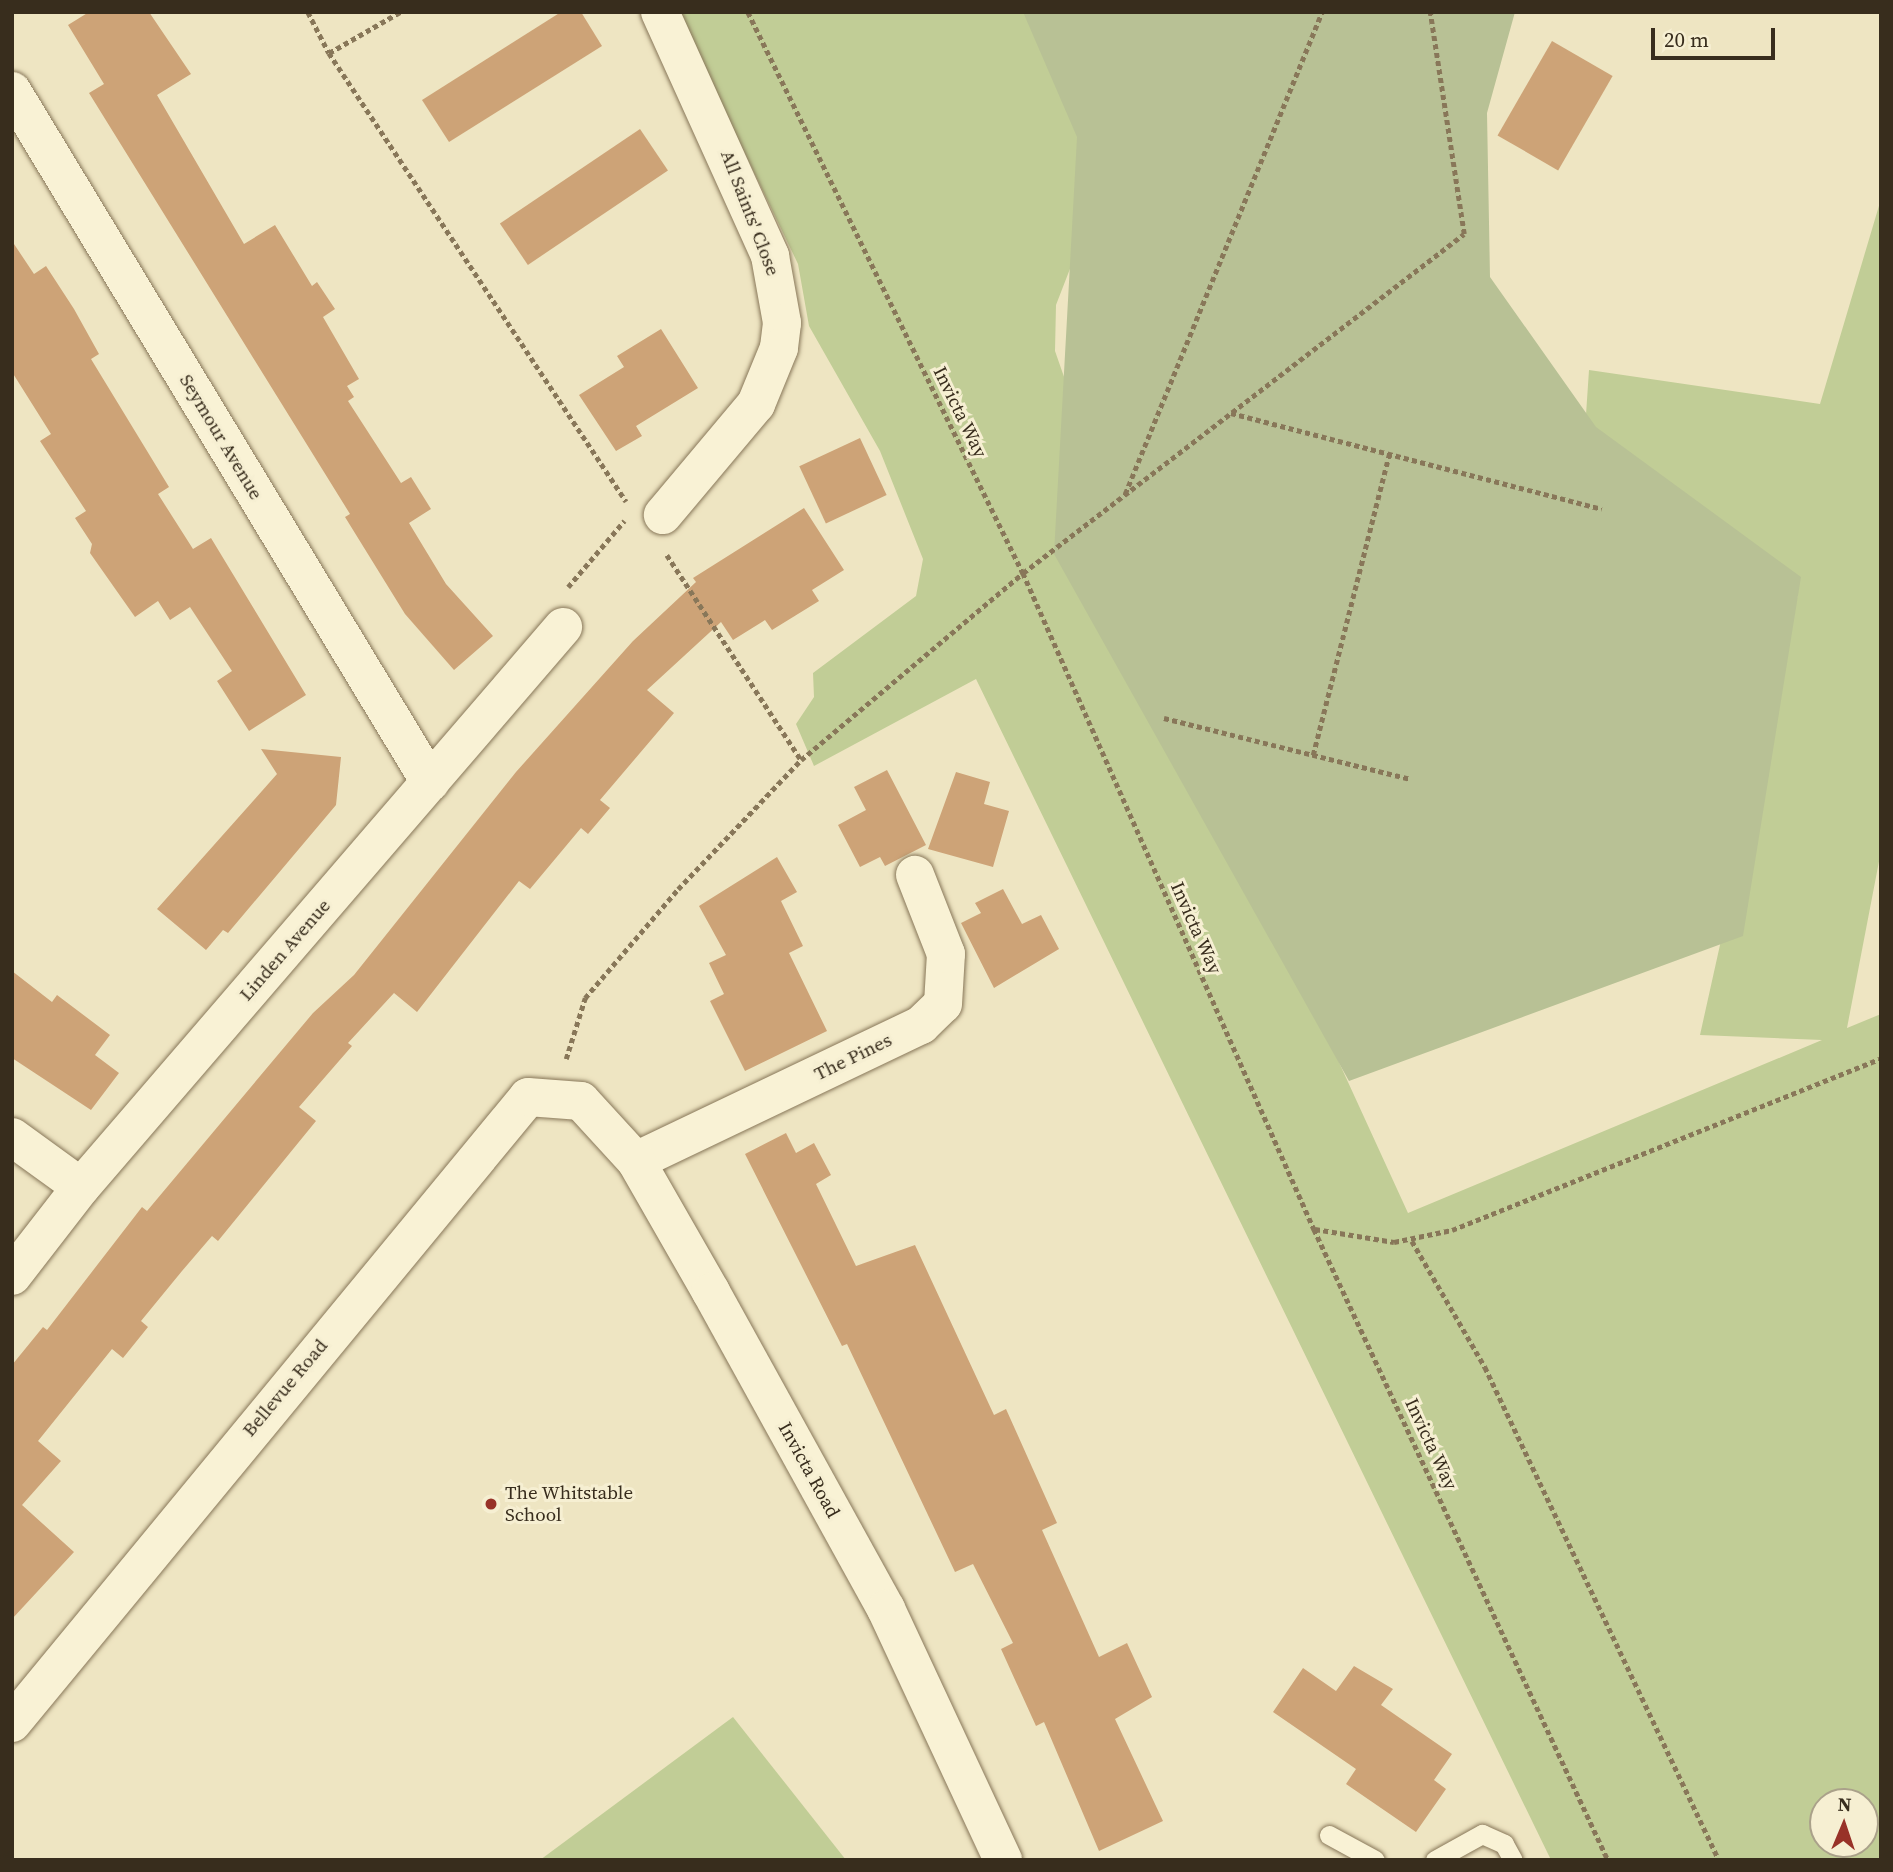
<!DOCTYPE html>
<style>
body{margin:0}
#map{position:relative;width:1893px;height:1872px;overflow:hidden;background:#eee5c2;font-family:"Source Serif 4",serif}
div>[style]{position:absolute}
.green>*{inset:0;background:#c1cd96}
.cemetery>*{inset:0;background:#b8c195}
.building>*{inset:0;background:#cda377;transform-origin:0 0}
.path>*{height:4.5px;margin-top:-2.25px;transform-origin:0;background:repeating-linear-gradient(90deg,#887759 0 5px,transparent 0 8.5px)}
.roads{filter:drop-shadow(0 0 2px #887759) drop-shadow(0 0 2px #887759)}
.service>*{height:19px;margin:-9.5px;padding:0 9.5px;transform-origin:9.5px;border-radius:9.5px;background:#f9f2d5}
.minor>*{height:38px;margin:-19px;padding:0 19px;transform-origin:19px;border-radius:19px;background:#f9f2d5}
.dots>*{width:19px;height:19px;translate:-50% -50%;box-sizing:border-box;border:4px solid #f6efd2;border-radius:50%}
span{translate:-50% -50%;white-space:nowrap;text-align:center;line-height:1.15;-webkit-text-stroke:6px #f6efd2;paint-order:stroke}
.street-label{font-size:19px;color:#382d1d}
.poi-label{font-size:19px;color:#382d1d}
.left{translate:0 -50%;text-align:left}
.frame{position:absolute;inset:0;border:14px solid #382d1d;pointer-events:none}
.north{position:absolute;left:1809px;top:1788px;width:70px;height:70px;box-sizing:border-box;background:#f6efd2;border:2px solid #aaa18a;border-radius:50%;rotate:2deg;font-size:19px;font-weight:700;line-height:28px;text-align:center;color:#382d1d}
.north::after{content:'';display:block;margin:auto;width:24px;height:32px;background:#983228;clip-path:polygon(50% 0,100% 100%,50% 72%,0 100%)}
.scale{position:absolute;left:1651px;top:28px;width:124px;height:32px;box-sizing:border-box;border:4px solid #382d1d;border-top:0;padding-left:9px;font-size:21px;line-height:24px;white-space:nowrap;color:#382d1d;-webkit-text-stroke:5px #f6efd2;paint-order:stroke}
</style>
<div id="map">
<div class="green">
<i style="clip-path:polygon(evenodd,677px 12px,1124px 12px,1092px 212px,1056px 305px,1055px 351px,1189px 735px,1408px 1213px,1822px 1040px,1700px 1035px,1798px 594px,1579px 519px,1589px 370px,1820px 404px,1881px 199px,1881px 851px,1847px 1028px,1881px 1014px,1881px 1860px,1551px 1860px,976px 679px,814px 766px,796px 724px,814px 697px,813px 673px,916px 596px,923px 559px,880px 451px,809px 326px,798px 264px,677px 12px,1823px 1802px,1865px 1802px,1865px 1844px,1823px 1844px,1823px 1802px)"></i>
<i style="clip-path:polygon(733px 1717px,846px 1860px,540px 1860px)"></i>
</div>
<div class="cemetery">
<i style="clip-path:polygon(1023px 12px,1515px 12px,1487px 113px,1490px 277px,1596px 427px,1801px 577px,1743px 936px,1349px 1081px,1054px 554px,1077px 137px)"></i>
</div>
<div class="building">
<i style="clip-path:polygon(89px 12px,149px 12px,191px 74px,157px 95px,244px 244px,275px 225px,312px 286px,317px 282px,335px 309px,323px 317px,359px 379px,347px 386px,354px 397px,348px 401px,401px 483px,411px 477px,431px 509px,409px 523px,446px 584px,493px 636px,454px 670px,405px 614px,345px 517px,350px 514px,89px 93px,104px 84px,68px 25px)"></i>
<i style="clip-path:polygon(561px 12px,581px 12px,602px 46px,449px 142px,422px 100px)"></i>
<i style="left:1552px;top:41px;width:70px;height:109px;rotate:30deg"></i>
<i style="left:640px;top:129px;width:50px;height:169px;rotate:56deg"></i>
<i style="clip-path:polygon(12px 241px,34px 274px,46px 266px,74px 309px,99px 354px,91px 359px,169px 487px,158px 494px,193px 549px,211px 538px,306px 695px,249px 731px,217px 681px,232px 671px,190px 607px,170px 620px,158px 601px,135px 617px,90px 553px,92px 544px,75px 518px,86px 511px,40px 441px,51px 434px,12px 372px)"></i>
<i style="clip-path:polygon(661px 329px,698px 388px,636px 426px,642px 436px,616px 451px,579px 395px,624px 367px,617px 356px)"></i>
<i style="left:860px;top:438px;width:63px;height:67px;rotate:65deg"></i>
<i style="clip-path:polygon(804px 508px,844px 570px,812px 590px,819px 601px,772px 630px,765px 620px,733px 640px,721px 622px,647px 690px,674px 713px,600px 800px,610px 808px,588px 834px,581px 828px,530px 889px,519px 881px,417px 1012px,394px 993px,348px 1043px,352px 1046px,299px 1107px,316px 1121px,218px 1241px,212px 1236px,182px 1271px,141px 1321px,148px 1327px,123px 1358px,112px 1349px,38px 1441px,61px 1461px,22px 1505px,74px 1552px,12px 1619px,12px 1365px,43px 1327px,47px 1330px,142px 1207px,147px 1211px,313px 1013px,354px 975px,516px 772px,633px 641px,696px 582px,693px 578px)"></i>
<i style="clip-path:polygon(261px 749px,341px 757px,336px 805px,228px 933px,223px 930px,206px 950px,157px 909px,277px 774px)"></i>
<i style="clip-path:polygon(887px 770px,926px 845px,885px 866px,880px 857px,860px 867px,838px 825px,866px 810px,854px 787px)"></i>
<i style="clip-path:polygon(956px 772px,990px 782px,984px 804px,1009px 811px,993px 867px,928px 849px)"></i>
<i style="clip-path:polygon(777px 857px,797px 892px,781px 901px,803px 946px,789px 953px,827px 1031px,745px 1071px,710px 1001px,724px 994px,709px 963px,726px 955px,699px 906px)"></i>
<i style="clip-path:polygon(1003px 889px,1022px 924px,1041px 915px,1059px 949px,994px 988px,961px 923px,981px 913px,975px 903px)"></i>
<i style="clip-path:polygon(12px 971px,52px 1002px,57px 995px,110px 1035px,95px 1055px,119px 1073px,91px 1110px,12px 1058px)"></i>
<i style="clip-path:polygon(786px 1133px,796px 1153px,814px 1143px,831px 1175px,816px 1184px,856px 1266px,915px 1245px,994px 1415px,1006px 1409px,1057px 1523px,1042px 1530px,1099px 1657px,1127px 1643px,1152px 1697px,1115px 1719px,1163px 1821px,1099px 1851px,1044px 1722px,1036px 1726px,1001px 1649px,1013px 1643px,973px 1564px,955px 1572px,847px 1344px,842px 1346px,745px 1154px)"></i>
<i style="clip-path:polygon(1354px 1666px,1393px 1689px,1381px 1705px,1452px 1754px,1434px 1780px,1446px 1789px,1416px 1832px,1346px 1784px,1356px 1769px,1273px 1712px,1303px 1668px,1336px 1691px)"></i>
</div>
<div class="path">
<i style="left:308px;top:12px;width:46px;rotate:62.9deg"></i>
<i style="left:329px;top:53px;width:538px;rotate:56.46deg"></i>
<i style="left:748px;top:12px;width:625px;rotate:63.89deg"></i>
<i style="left:1023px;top:573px;width:718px;rotate:66.08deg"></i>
<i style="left:1314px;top:1229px;width:696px;rotate:65.02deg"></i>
<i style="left:329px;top:53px;width:82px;rotate:-30deg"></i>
<i style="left:1231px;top:413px;width:383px;rotate:14.5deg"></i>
<i style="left:1125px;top:494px;width:521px;rotate:-67.77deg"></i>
<i style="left:667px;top:555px;width:245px;rotate:56.8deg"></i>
<i style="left:568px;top:587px;width:87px;rotate:-49.7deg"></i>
<i style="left:1164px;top:718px;width:253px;rotate:13.9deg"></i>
<i style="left:1313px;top:755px;width:310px;rotate:-75.8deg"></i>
<i style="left:566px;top:1059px;width:64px;rotate:-72.7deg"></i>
<i style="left:585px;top:998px;width:143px;rotate:-49.5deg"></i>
<i style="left:678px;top:889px;width:178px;rotate:-46.4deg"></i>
<i style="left:801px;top:760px;width:290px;rotate:-40.1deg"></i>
<i style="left:1023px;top:573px;width:556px;rotate:-37.55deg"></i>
<i style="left:1464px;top:234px;width:225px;rotate:-98.7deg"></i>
<i style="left:1315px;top:1229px;width:80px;rotate:9.3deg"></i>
<i style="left:1394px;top:1242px;width:59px;rotate:-11.7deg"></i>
<i style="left:1452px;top:1230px;width:462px;rotate:-21.8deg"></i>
<i style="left:1412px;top:1241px;width:146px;rotate:59.9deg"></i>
<i style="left:1485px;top:1367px;width:546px;rotate:64.61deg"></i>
</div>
<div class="roads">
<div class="service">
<i style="left:1329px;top:1835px;width:52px;rotate:28.5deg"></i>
<i style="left:1435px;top:1860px;width:54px;rotate:-29deg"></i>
<i style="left:1482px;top:1834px;width:24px;rotate:24deg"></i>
<i style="left:1504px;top:1844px;width:18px;rotate:61deg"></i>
</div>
<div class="minor">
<i style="left:660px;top:12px;width:268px;rotate:65.7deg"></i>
<i style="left:770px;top:256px;width:68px;rotate:79.8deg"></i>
<i style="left:782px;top:323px;width:25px;rotate:97deg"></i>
<i style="left:779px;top:348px;width:61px;rotate:112.3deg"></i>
<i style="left:756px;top:404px;width:145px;rotate:130deg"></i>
<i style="left:12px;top:91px;width:808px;rotate:58.83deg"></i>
<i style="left:12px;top:1137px;width:85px;rotate:35.9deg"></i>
<i style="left:636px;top:1161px;width:316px;rotate:-25.5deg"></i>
<i style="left:921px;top:1025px;width:30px;rotate:-44deg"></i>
<i style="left:943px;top:1004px;width:50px;rotate:-86.6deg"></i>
<i style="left:946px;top:954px;width:85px;rotate:-111.4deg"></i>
<i style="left:12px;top:1276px;width:113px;rotate:-52.2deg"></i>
<i style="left:81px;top:1187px;width:739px;rotate:-49.28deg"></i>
<i style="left:12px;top:1723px;width:811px;rotate:-50.5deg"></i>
<i style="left:528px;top:1097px;width:53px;rotate:4.3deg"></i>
<i style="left:581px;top:1101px;width:81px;rotate:47.5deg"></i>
<i style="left:636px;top:1161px;width:151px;rotate:60.2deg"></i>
<i style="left:711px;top:1292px;width:362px;rotate:61.1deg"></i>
<i style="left:886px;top:1609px;width:277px;rotate:65deg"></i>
</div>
</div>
<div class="dots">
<i style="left:491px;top:1504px;background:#983228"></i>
</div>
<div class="street-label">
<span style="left:750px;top:213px;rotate:69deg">All Saints' Close</span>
<span style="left:960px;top:412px;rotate:64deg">Invicta Way</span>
<span style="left:221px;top:437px;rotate:59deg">Seymour Avenue</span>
<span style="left:1196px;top:928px;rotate:66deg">Invicta Way</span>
<span style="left:285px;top:950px;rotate:-49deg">Linden Avenue</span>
<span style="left:853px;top:1057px;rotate:-26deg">The Pines</span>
<span style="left:285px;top:1388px;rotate:-50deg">Bellevue Road</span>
<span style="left:1431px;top:1444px;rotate:65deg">Invicta Way</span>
<span style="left:809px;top:1470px;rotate:61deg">Invicta Road</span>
</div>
<div class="poi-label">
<span class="left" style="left:505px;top:1504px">The Whitstable<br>School</span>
</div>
<div class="frame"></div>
<div class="north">N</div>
<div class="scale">20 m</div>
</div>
